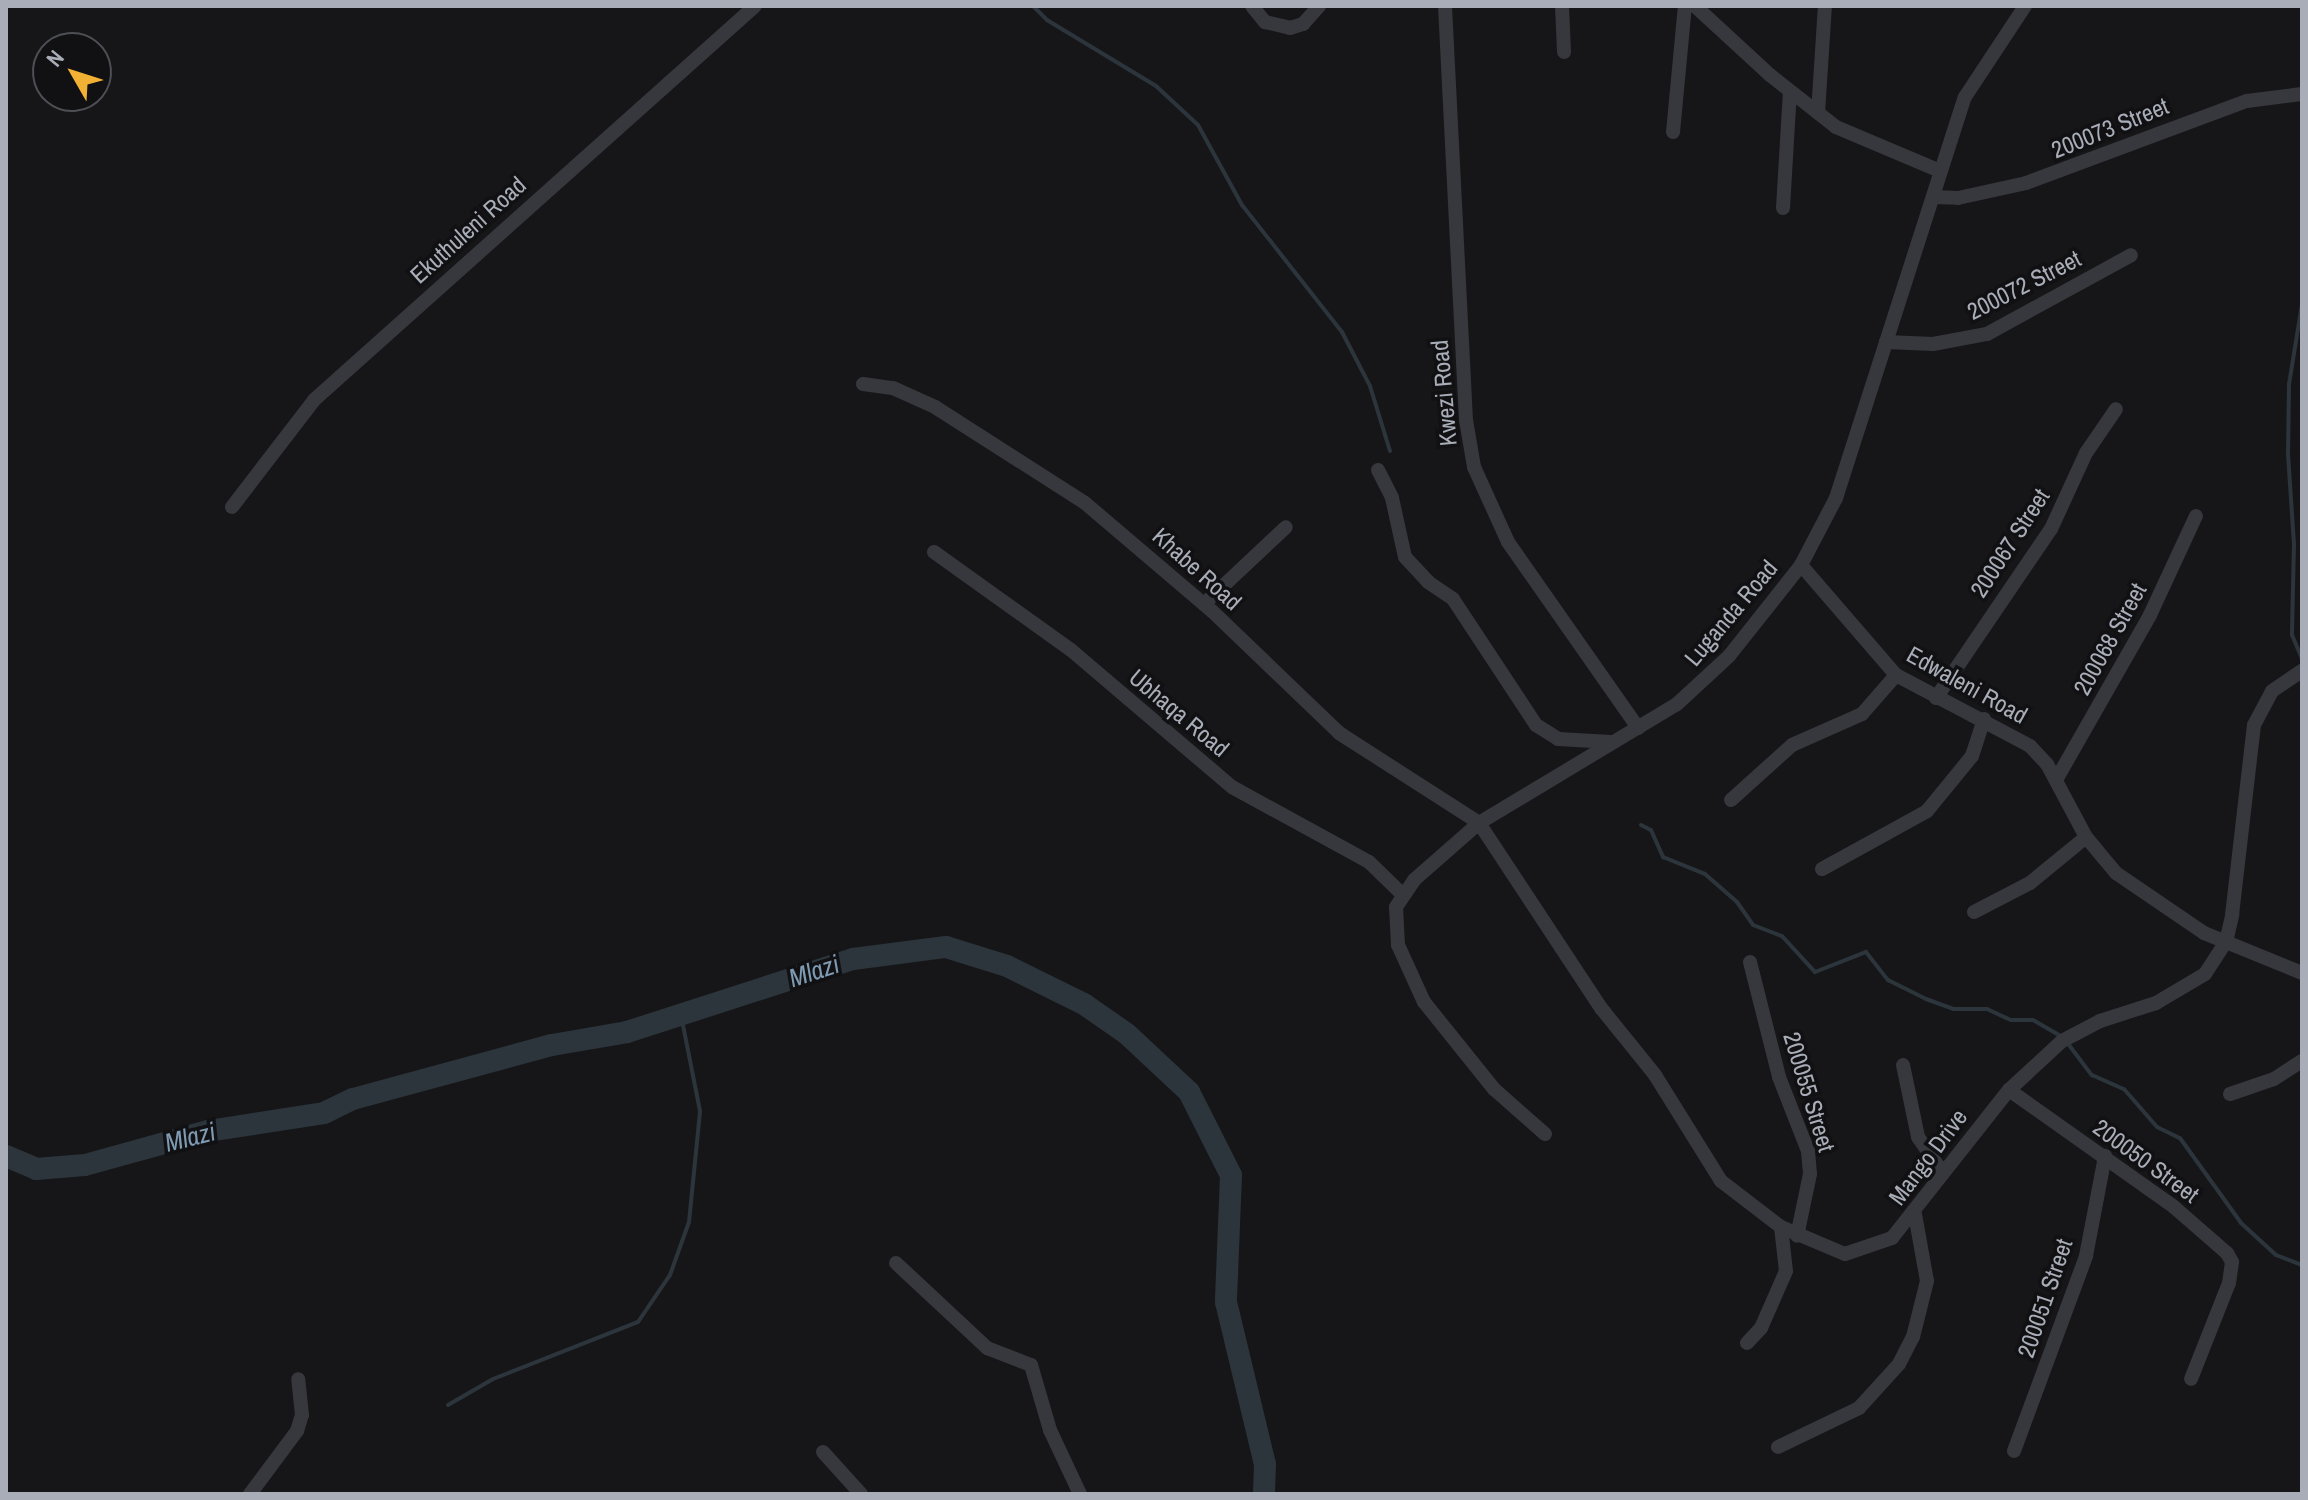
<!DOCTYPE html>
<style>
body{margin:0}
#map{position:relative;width:2308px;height:1500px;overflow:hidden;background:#161618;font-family:"Archivo Narrow",sans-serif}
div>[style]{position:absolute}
.stream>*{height:4px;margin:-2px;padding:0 2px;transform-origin:2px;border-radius:2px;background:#2c353c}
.river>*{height:22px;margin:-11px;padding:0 11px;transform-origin:11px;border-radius:11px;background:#2c353c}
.minor>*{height:14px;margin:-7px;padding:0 7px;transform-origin:7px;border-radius:7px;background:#37383d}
span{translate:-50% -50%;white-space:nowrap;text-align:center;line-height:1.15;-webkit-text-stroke:7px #111113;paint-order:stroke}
.street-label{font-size:24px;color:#a8adb8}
.water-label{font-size:26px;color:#7f9bb3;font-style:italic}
.frame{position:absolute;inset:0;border:8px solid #a8adb8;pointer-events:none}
.north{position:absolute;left:32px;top:32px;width:80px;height:80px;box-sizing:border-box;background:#111113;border:2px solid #4d4f55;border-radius:50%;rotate:309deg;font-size:22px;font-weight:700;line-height:32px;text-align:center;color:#a8adb8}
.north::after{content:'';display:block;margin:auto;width:28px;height:36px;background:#f2b134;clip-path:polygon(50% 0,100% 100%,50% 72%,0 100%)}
</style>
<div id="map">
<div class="stream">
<i style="left:1033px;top:6px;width:20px;rotate:45deg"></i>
<i style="left:1047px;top:20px;width:127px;rotate:31.2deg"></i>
<i style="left:1156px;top:86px;width:57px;rotate:42.9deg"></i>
<i style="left:1198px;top:125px;width:91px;rotate:61.2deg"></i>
<i style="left:1242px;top:205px;width:162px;rotate:51.8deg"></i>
<i style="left:1342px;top:332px;width:61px;rotate:62.6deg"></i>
<i style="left:1370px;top:386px;width:68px;rotate:72.9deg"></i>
<i style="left:2302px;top:304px;width:81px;rotate:99.2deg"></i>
<i style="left:2289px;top:384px;width:70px;rotate:90.8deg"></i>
<i style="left:2288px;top:454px;width:90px;rotate:86.2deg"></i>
<i style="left:2294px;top:544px;width:91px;rotate:91.3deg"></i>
<i style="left:2292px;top:635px;width:26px;rotate:67deg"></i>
<i style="left:1641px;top:825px;width:11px;rotate:27deg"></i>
<i style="left:1651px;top:830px;width:30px;rotate:66deg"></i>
<i style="left:1663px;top:857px;width:45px;rotate:22deg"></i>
<i style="left:1705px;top:874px;width:43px;rotate:41.2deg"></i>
<i style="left:1737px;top:902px;width:28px;rotate:55deg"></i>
<i style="left:1753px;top:925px;width:31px;rotate:21deg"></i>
<i style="left:1782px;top:936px;width:49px;rotate:47.5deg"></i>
<i style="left:1815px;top:972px;width:55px;rotate:-21.4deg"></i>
<i style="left:1866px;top:952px;width:36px;rotate:52deg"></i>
<i style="left:1888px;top:980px;width:42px;rotate:26.6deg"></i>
<i style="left:1926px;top:999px;width:29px;rotate:20deg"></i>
<i style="left:1953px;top:1009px;width:34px"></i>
<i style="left:1987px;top:1009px;width:26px;rotate:25deg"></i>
<i style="left:2011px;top:1020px;width:22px"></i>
<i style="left:2033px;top:1020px;width:32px;rotate:30deg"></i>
<i style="left:2069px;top:1045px;width:38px;rotate:53deg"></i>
<i style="left:2092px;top:1075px;width:35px;rotate:24deg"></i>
<i style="left:2124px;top:1089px;width:50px;rotate:49deg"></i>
<i style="left:2157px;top:1127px;width:25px;rotate:26deg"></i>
<i style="left:2180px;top:1138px;width:105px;rotate:54.3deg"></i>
<i style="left:2241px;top:1223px;width:47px;rotate:42.4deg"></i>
<i style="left:2276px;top:1255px;width:28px;rotate:21deg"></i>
<i style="left:448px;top:1405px;width:52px;rotate:-30deg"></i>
<i style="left:493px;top:1379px;width:156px;rotate:-21.5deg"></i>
<i style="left:638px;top:1322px;width:57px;rotate:-55.8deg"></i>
<i style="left:670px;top:1275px;width:56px;rotate:-70.3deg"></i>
<i style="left:689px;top:1222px;width:112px;rotate:-84.3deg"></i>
<i style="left:700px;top:1111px;width:98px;rotate:-101.2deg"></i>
</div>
<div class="river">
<i style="left:6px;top:1156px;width:33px;rotate:23deg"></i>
<i style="left:36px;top:1169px;width:49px;rotate:-4.7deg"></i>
<i style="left:85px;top:1165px;width:128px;rotate:-15.5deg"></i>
<i style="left:208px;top:1131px;width:117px;rotate:-8.8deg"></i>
<i style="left:324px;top:1113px;width:32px;rotate:-26deg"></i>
<i style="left:353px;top:1099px;width:206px;rotate:-15.2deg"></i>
<i style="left:552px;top:1045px;width:76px;rotate:-9.8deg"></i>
<i style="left:627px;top:1032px;width:237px;rotate:-17.9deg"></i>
<i style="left:853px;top:959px;width:94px;rotate:-7.4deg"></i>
<i style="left:946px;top:947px;width:64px;rotate:17.3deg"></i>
<i style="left:1007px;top:966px;width:86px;rotate:26.3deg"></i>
<i style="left:1084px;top:1004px;width:52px;rotate:34.9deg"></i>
<i style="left:1127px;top:1034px;width:85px;rotate:43.1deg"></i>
<i style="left:1189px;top:1092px;width:93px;rotate:63.2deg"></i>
<i style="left:1231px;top:1175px;width:127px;rotate:92.3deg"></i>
<i style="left:1226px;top:1302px;width:167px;rotate:76.5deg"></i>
<i style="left:1265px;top:1464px;width:30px;rotate:92deg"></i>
</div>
<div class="minor">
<i style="left:1252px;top:6px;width:21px;rotate:51deg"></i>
<i style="left:1265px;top:22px;width:26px;rotate:13deg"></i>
<i style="left:1290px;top:28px;width:14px;rotate:-17deg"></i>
<i style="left:1303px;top:24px;width:24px;rotate:-48deg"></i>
<i style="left:1445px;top:6px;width:415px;rotate:87.1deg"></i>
<i style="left:1466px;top:420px;width:48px;rotate:80.3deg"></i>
<i style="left:1474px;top:467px;width:82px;rotate:65.6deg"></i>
<i style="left:1508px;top:542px;width:227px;rotate:55deg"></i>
<i style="left:1562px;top:6px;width:46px;rotate:87.5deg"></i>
<i style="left:1695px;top:6px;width:102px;rotate:42.6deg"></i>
<i style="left:1770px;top:75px;width:84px;rotate:38.2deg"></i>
<i style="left:1836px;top:127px;width:113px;rotate:22.9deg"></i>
<i style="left:1818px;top:113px;width:107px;rotate:-86.3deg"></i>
<i style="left:1673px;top:132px;width:127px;rotate:-84.6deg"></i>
<i style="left:1933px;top:197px;width:25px;rotate:2deg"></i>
<i style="left:1958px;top:198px;width:70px;rotate:-12.4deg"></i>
<i style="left:2026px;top:183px;width:236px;rotate:-20.4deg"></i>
<i style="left:2247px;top:101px;width:55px;rotate:-7.3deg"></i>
<i style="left:1783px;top:208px;width:117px;rotate:-86.6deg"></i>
<i style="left:1886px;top:342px;width:47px;rotate:2.4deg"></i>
<i style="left:1933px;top:344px;width:55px;rotate:-10.5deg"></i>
<i style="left:1987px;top:334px;width:164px;rotate:-28.7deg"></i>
<i style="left:863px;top:384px;width:30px;rotate:8deg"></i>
<i style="left:893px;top:388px;width:46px;rotate:24.3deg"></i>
<i style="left:935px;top:407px;width:178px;rotate:32.6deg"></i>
<i style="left:1085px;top:503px;width:167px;rotate:40.4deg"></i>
<i style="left:1212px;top:611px;width:176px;rotate:43.8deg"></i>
<i style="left:1339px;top:733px;width:166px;rotate:32.7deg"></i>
<i style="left:1479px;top:823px;width:222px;rotate:56.6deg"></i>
<i style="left:1601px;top:1008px;width:86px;rotate:51.1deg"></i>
<i style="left:1655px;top:1075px;width:125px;rotate:58.1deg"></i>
<i style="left:1721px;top:1181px;width:76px;rotate:37.5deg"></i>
<i style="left:1781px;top:1227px;width:69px;rotate:22.9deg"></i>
<i style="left:1845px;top:1254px;width:50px;rotate:-18.8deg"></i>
<i style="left:1892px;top:1238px;width:189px;rotate:-51.7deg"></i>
<i style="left:2009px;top:1090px;width:72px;rotate:-42.8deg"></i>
<i style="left:2062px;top:1041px;width:43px;rotate:-27.8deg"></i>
<i style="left:2100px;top:1021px;width:59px;rotate:-17.8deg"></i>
<i style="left:2156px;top:1003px;width:57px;rotate:-30.6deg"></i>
<i style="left:2205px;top:974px;width:38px;rotate:-57deg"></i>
<i style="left:2226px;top:942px;width:28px;rotate:-77deg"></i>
<i style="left:2232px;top:915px;width:191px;rotate:-83.4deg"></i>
<i style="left:2254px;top:725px;width:38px;rotate:-62deg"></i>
<i style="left:2272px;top:691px;width:36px;rotate:-34deg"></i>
<i style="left:1378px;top:470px;width:31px;rotate:63deg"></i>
<i style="left:1392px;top:498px;width:60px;rotate:77.6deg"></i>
<i style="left:1405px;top:557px;width:34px;rotate:47deg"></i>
<i style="left:1428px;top:582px;width:30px;rotate:34deg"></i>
<i style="left:1453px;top:599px;width:151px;rotate:56.6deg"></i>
<i style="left:1536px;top:725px;width:26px;rotate:32deg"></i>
<i style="left:1558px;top:739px;width:53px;rotate:3.2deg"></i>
<i style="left:232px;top:507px;width:135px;rotate:-52.5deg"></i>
<i style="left:314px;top:400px;width:591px;rotate:-41.78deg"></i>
<i style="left:934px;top:552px;width:168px;rotate:35.6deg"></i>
<i style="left:1071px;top:650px;width:211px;rotate:40.4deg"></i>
<i style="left:1232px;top:787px;width:156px;rotate:28.7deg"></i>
<i style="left:1369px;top:862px;width:46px;rotate:44.1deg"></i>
<i style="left:1801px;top:565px;width:145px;rotate:49.2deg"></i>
<i style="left:1896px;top:675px;width:152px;rotate:27.9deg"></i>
<i style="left:2030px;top:746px;width:25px;rotate:47deg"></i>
<i style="left:2047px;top:764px;width:83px;rotate:61.9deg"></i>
<i style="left:2086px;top:837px;width:47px;rotate:50.2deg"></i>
<i style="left:2116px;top:873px;width:107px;rotate:34.3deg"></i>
<i style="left:2204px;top:933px;width:106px;rotate:22.2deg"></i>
<i style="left:1204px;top:604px;width:112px;rotate:-43.2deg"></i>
<i style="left:1936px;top:698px;width:204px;rotate:-55.8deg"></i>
<i style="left:2051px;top:529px;width:84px;rotate:-65.3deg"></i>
<i style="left:2086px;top:453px;width:53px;rotate:-55.7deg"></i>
<i style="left:2056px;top:780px;width:190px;rotate:-60.3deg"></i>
<i style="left:2150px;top:615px;width:109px;rotate:-65.1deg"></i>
<i style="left:1731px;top:800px;width:82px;rotate:-42deg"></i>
<i style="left:1792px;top:745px;width:77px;rotate:-23.9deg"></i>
<i style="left:1862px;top:714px;width:52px;rotate:-48.9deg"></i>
<i style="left:1822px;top:869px;width:120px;rotate:-28.9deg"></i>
<i style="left:1927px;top:811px;width:71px;rotate:-50.7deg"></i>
<i style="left:1972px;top:756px;width:39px;rotate:-72deg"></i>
<i style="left:1974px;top:912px;width:63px;rotate:-27.4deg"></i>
<i style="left:2030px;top:883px;width:72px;rotate:-39.4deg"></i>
<i style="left:1750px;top:962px;width:119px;rotate:75.8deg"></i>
<i style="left:1779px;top:1077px;width:79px;rotate:68.6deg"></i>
<i style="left:1808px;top:1151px;width:23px;rotate:85deg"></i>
<i style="left:1810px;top:1174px;width:63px;rotate:101.8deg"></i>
<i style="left:1903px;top:1065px;width:74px;rotate:78.2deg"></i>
<i style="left:1918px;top:1137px;width:44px;rotate:55.2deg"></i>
<i style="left:2009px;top:1090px;width:202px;rotate:35.3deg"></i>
<i style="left:2174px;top:1207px;width:70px;rotate:41deg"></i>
<i style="left:2227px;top:1253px;width:10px;rotate:61deg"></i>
<i style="left:2232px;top:1262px;width:21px;rotate:98deg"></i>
<i style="left:2229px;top:1283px;width:103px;rotate:111.6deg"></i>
<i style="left:2230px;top:1094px;width:46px;rotate:-18.8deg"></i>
<i style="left:2274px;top:1079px;width:33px;rotate:-33deg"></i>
<i style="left:1545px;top:1134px;width:68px;rotate:-138.6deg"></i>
<i style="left:1494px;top:1089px;width:112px;rotate:-128.8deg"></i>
<i style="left:1424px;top:1002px;width:63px;rotate:-114.5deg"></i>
<i style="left:1398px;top:945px;width:38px;rotate:-93deg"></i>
<i style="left:1396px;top:907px;width:32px;rotate:-56deg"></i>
<i style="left:1414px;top:880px;width:86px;rotate:-41.2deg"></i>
<i style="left:1479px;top:823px;width:231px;rotate:-31deg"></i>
<i style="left:1677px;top:704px;width:71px;rotate:-42.7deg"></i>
<i style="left:1729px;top:656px;width:116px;rotate:-51.6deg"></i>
<i style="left:1801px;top:565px;width:76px;rotate:-62.4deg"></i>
<i style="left:1836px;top:498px;width:421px;rotate:-72.2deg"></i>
<i style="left:1965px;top:97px;width:109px;rotate:-56.6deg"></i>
<i style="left:896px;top:1263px;width:125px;rotate:43deg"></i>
<i style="left:987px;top:1348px;width:47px;rotate:21.1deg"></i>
<i style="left:1031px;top:1365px;width:68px;rotate:73.7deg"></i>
<i style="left:1050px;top:1430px;width:71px;rotate:64.9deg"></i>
<i style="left:1747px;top:1343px;width:21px;rotate:-47deg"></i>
<i style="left:1761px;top:1328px;width:62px;rotate:-66.3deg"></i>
<i style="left:1786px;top:1271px;width:44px;rotate:-96.5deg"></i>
<i style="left:1778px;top:1447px;width:90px;rotate:-25.7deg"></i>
<i style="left:1859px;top:1408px;width:59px;rotate:-47.7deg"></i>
<i style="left:1899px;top:1364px;width:30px;rotate:-63deg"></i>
<i style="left:1913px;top:1337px;width:58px;rotate:-76deg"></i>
<i style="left:1927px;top:1281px;width:68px;rotate:-100.2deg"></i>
<i style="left:2014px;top:1451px;width:208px;rotate:-69.7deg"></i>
<i style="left:2086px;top:1256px;width:102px;rotate:-79.2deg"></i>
<i style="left:823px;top:1452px;width:57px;rotate:47.9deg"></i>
<i style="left:250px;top:1494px;width:79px;rotate:-53.3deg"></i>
<i style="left:297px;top:1431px;width:17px;rotate:-73deg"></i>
<i style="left:302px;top:1415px;width:36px;rotate:-96deg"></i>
</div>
<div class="street-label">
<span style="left:2110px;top:128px;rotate:-22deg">200073 Street</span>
<span style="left:468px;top:230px;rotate:-42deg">Ekuthuleni Road</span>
<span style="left:2024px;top:285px;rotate:-27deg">200072 Street</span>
<span style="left:1444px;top:393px;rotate:-95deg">Kwezi Road</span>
<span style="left:2010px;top:543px;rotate:-57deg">200067 Street</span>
<span style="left:1197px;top:569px;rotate:42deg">Khabe Road</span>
<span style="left:1731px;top:613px;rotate:-50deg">Luganda Road</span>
<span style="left:2110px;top:639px;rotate:-61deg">200068 Street</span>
<span style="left:1967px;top:685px;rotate:29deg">Edwaleni Road</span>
<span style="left:1179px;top:713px;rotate:40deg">Ubhaqa Road</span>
<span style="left:1809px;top:1092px;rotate:73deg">200055 Street</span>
<span style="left:1928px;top:1157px;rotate:-53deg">Mango Drive</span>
<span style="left:2146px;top:1161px;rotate:36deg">200050 Street</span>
<span style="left:2045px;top:1298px;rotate:-71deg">200051 Street</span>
</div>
<div class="water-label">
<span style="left:814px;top:971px;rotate:-18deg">Mlazi</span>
<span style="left:190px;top:1137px;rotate:-14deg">Mlazi</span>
</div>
<div class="frame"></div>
<div class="north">N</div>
</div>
